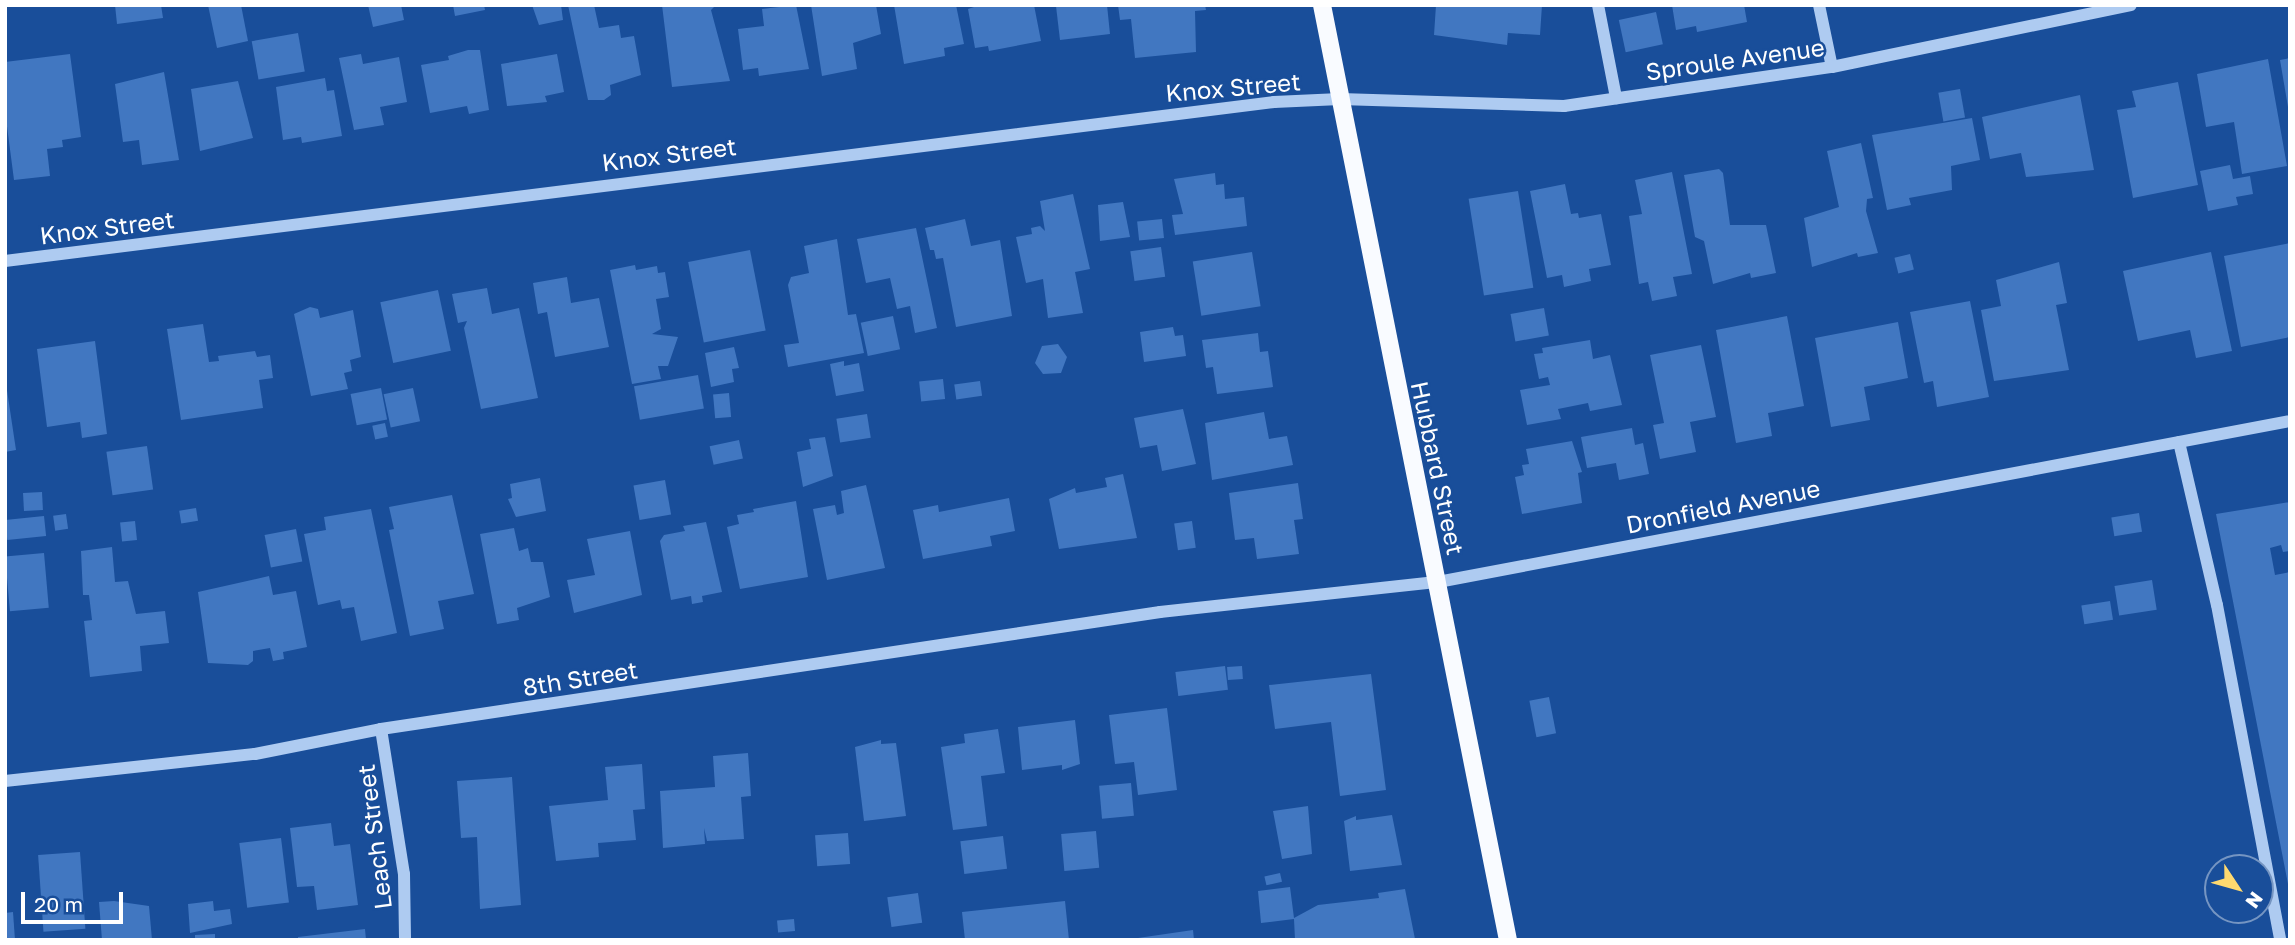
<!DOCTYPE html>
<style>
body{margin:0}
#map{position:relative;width:2295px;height:945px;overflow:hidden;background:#194e9a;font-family:"Golos Text",sans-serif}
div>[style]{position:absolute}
.building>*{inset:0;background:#4177c1;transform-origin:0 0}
.minor>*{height:12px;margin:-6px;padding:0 6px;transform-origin:6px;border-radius:6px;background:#aecbf1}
.major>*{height:18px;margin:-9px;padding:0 9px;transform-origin:9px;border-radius:9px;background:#f9fbff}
span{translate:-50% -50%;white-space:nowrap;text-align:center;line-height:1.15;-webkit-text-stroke:5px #194e9a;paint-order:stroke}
.street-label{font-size:24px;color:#fff}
.frame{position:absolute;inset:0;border:7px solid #fff;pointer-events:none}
.north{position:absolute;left:2204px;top:854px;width:70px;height:70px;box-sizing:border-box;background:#194e9a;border:2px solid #7595c2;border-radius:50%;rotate:126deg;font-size:19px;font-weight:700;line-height:28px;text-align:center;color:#fff}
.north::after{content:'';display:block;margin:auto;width:24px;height:32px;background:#ffd96f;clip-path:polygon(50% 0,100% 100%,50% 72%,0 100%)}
.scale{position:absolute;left:21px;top:892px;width:102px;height:32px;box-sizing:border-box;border:4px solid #fff;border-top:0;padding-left:9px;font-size:21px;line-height:24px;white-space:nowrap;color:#fff;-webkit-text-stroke:5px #194e9a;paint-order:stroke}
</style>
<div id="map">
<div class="building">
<i style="clip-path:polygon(115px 5px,161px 5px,163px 18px,117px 24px)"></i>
<i style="clip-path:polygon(208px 5px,241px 5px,248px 41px,217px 48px)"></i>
<i style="clip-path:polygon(368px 5px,401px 5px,404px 20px,373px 27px)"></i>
<i style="clip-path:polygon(453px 5px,484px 5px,485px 10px,455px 16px)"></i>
<i style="clip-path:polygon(532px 5px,561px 5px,563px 20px,539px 25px)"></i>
<i style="clip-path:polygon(568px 5px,594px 5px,599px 28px,619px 25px,621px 38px,634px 36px,641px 75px,610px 85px,611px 95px,604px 100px,588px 100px)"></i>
<i style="clip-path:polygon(662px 5px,716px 5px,711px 10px,730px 81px,672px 87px)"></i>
<i style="clip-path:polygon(796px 5px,809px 69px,759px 76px,758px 68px,743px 70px,738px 29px,764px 26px,762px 9px)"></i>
<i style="clip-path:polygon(811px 5px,876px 5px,881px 34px,853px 43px,857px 69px,822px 76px)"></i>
<i style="clip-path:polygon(894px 5px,956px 5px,964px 44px,944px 48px,945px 56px,904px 64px)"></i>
<i style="clip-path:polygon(980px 5px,1034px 5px,1041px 41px,989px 51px,988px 46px,975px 48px,968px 9px)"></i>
<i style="clip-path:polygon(1107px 5px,1110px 34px,1060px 40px,1056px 6px)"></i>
<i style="clip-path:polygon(1118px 5px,1205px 5px,1206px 10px,1195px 11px,1196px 52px,1135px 58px,1131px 19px,1120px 20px)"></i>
<i style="clip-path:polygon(1436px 5px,1542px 5px,1540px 35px,1508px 33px,1507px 45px,1434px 35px)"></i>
<i style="clip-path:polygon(1672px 5px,1744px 5px,1747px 22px,1697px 32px,1696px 26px,1676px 30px)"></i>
<i style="left:1656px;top:12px;width:33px;height:38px;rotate:78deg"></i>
<i style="left:298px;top:33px;width:39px;height:47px;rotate:80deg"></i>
<i style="clip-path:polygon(468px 50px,480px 50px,489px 110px,469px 114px,467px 106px,430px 113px,421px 65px,449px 60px,448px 56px)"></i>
<i style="clip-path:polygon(70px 54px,81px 137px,62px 140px,63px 147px,47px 149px,50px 176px,14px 180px,5px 111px,5px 62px)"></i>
<i style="clip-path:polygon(361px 54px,363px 64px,399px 57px,407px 102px,380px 107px,384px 125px,354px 130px,339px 58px)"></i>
<i style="clip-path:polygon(557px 54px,564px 92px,545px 96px,547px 102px,507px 106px,501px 64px)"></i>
<i style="clip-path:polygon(2290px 58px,2290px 107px,2288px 107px,2280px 60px)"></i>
<i style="clip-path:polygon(2268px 59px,2287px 166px,2242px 174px,2234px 122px,2206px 127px,2197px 74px)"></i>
<i style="clip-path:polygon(164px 72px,179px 160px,142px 165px,139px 140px,123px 142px,115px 84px)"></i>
<i style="clip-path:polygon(325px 78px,327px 91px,334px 90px,342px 136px,302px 143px,301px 137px,283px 140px,276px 87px)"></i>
<i style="clip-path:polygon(238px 81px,253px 138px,200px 151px,191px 89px)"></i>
<i style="clip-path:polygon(2178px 82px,2198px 185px,2133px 198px,2117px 110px,2136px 107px,2132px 91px)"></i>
<i style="left:1960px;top:89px;width:29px;height:22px;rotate:80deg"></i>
<i style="clip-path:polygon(2080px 95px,2094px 170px,2026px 177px,2021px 153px,1990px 159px,1982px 117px)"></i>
<i style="clip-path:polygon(1972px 118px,1980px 160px,1951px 166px,1952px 190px,1909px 198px,1911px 205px,1887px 210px,1872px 135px)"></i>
<i style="clip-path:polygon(1861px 143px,1873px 198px,1867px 199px,1866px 211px,1878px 253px,1858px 257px,1857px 253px,1812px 267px,1804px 218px,1839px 207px,1827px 151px)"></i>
<i style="clip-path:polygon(2230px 165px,2233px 179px,2250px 176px,2253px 194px,2236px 197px,2238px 205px,2208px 211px,2200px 171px)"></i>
<i style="clip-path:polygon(1719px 169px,1723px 173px,1730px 225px,1766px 225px,1776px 273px,1751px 278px,1750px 273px,1713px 284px,1704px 241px,1695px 237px,1684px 175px)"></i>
<i style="clip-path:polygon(1672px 172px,1692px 274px,1673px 277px,1677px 296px,1652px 301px,1648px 282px,1639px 284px,1629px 216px,1642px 214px,1635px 180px)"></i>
<i style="clip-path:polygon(1215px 173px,1216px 185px,1224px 184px,1225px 199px,1244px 197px,1247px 226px,1175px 235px,1172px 215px,1183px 214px,1174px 179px)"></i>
<i style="clip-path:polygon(1565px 184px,1571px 214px,1578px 213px,1579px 218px,1601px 214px,1611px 265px,1589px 269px,1591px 281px,1564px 287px,1562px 275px,1547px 278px,1530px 191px)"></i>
<i style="left:1518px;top:191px;width:98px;height:50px;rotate:81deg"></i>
<i style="clip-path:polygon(1073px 194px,1090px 269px,1075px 272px,1083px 313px,1048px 318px,1043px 279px,1026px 283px,1016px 237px,1032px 234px,1031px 228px,1040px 226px,1045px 231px,1040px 201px)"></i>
<i style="clip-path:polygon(1123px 202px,1130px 237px,1100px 241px,1098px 205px)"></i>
<i style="clip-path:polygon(965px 219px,971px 246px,1000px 240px,1012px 316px,956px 327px,943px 258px,936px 259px,934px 250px,930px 250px,925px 228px)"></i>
<i style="left:1162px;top:219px;width:19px;height:25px;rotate:84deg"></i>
<i style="clip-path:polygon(916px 228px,937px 328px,915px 333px,910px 306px,897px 309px,890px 278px,866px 283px,857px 239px)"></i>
<i style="clip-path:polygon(837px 239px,848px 315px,856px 314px,864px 353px,788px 367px,784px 345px,799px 343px,788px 285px,791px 277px,809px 273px,804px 246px)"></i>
<i style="clip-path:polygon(2290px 243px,2290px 337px,2241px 347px,2224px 256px)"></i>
<i style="left:1161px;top:247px;width:30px;height:31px;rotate:82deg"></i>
<i style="left:750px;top:250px;width:82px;height:63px;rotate:79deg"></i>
<i style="left:1252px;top:252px;width:55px;height:60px;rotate:81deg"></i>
<i style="clip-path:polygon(2211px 252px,2232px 351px,2196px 358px,2190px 330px,2138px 341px,2123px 271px)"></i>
<i style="left:1910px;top:254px;width:16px;height:16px;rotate:76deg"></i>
<i style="clip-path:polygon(2059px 262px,2067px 303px,2056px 305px,2069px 370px,1994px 381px,1981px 310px,2001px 306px,1996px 280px)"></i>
<i style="clip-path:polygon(635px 265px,636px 270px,657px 266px,658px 273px,665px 272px,669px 297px,656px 299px,661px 329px,652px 334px,678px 337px,668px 366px,658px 366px,661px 379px,632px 384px,610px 270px)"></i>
<i style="clip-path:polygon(567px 277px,571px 303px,599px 298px,609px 347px,555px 357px,547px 312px,538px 314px,533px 283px)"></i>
<i style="clip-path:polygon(487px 288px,492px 314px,519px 308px,538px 398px,481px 409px,464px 328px,467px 321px,458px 323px,452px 294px)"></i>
<i style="left:438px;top:290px;width:62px;height:59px;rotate:78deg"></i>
<i style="clip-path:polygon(1970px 301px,1989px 397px,1937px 407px,1933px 381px,1924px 383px,1910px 312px)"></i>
<i style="clip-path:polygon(310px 307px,318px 309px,320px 318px,353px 310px,361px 357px,350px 360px,352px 371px,344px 373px,348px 389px,311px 396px,294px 314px)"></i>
<i style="left:1544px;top:308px;width:28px;height:34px;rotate:80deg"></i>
<i style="left:893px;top:316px;width:34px;height:33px;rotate:78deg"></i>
<i style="clip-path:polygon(1787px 316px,1804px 406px,1768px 413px,1772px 436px,1736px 443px,1716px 330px)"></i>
<i style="clip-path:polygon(1898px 322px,1908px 378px,1864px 387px,1870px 420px,1831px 427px,1815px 338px)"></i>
<i style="clip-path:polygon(203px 324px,209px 362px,219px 361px,218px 356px,255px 351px,257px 357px,270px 355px,273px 378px,259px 380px,263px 408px,181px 420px,167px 329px)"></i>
<i style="clip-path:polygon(1173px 327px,1175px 336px,1183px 335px,1186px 356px,1144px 362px,1140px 332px)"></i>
<i style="clip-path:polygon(1258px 333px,1260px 352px,1268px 351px,1273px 387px,1217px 394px,1213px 367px,1206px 368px,1202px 340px)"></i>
<i style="clip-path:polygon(1590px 340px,1593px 359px,1610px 355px,1622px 405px,1590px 411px,1588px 403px,1558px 409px,1561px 419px,1527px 425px,1520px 390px,1550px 385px,1548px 377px,1539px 379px,1534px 354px,1543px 353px,1542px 348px)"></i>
<i style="clip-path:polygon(95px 341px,107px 434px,82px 438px,80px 422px,47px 427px,37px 349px)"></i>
<i style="clip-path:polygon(1058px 344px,1067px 357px,1061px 373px,1043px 374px,1035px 363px,1042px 346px)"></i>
<i style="clip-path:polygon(1701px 345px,1716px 417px,1690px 422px,1696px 452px,1660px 459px,1653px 425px,1664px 423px,1650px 355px)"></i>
<i style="clip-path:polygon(734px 347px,739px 368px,732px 369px,734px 382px,711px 387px,705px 353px)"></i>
<i style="clip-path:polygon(844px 361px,844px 366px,859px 363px,864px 391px,836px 396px,830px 364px)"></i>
<i style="left:698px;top:375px;width:34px;height:65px;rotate:80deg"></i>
<i style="clip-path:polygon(5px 377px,16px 450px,5px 452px)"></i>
<i style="left:943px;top:379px;width:20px;height:24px;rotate:84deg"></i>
<i style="left:980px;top:381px;width:15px;height:26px;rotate:82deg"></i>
<i style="left:381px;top:388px;width:32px;height:31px;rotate:79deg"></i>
<i style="left:413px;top:388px;width:34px;height:30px;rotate:78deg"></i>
<i style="left:729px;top:393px;width:24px;height:16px;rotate:85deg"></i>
<i style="clip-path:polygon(1183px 409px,1196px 464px,1162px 471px,1157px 445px,1140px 448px,1134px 418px)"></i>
<i style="clip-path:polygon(1264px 412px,1269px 439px,1287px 436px,1293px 465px,1212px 480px,1205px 423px)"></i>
<i style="left:867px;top:414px;width:24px;height:31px;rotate:81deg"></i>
<i style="left:385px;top:423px;width:14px;height:13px;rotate:78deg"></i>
<i style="clip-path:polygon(1632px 428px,1635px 445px,1643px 443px,1649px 474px,1619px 480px,1616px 463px,1587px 468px,1581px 437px)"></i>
<i style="clip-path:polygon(825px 437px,833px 476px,803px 487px,797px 452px,811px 449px,809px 439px)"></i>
<i style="left:739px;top:440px;width:19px;height:30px;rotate:78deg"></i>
<i style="clip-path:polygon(1572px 441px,1582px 472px,1578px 473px,1582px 503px,1522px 514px,1515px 477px,1524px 475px,1522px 465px,1529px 464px,1526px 449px)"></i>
<i style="left:147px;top:446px;width:44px;height:41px;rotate:82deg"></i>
<i style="clip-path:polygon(1123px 474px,1137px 538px,1059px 549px,1049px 499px,1075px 488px,1076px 493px,1107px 487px,1105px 478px)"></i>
<i style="clip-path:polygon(540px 478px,546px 511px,516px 517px,508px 499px,512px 498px,510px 484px)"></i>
<i style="left:665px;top:480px;width:35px;height:32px;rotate:80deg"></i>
<i style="clip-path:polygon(1298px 483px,1303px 519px,1294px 520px,1299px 554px,1257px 559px,1254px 538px,1235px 540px,1229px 493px)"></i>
<i style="clip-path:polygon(866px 485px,885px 568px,827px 580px,813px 509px,835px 505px,837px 515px,844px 513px,841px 491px)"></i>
<i style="left:42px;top:492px;width:18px;height:19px;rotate:87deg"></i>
<i style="clip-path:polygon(452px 495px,474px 594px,438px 601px,444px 629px,410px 636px,389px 530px,394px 529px,389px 507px)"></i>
<i style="clip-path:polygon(1009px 498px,1015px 531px,990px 536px,992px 546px,923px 559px,913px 510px,938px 505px,939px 512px)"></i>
<i style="clip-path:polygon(796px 501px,808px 577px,740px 589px,727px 527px,739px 524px,737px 515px,754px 512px,753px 509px)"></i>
<i style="clip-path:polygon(2290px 502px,2290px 551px,2283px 552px,2281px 545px,2270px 548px,2275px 575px,2290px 572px,2288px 884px,2216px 514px)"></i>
<i style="left:196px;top:508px;width:13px;height:17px;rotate:81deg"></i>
<i style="clip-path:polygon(371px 509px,397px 633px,361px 641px,354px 607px,342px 609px,340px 600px,318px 605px,304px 534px,326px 530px,324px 517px)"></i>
<i style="left:2139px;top:513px;width:19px;height:28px;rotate:81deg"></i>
<i style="left:66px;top:514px;width:15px;height:13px;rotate:82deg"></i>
<i style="left:44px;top:516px;width:20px;height:39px;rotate:84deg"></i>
<i style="left:135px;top:521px;width:19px;height:15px;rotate:84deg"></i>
<i style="left:1192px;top:521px;width:27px;height:18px;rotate:82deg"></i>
<i style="clip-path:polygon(706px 522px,722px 592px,702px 596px,703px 602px,692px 604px,691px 596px,671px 600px,660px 541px,664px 535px,685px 531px,683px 526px)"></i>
<i style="clip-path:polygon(514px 528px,519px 551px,528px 548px,531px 562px,543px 562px,550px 597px,517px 608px,519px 620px,497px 624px,480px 534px)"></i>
<i style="left:296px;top:529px;width:33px;height:32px;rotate:79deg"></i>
<i style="clip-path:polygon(630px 531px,642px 595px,574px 613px,567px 580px,595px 575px,587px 539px)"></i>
<i style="clip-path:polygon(112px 547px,115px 582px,128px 581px,136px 614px,165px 611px,169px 643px,140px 646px,142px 671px,90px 677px,84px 621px,92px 620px,89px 595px,83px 595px,81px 551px)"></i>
<i style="left:44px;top:553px;width:55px;height:39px;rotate:85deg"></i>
<i style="clip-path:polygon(269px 576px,273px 595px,296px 591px,307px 647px,283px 652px,284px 659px,273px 661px,270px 648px,253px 651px,253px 661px,248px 665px,208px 663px,198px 592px)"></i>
<i style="left:2152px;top:580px;width:30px;height:38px;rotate:81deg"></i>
<i style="left:2110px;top:601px;width:19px;height:29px;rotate:81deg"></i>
<i style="left:1225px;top:666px;width:24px;height:50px;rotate:83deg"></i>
<i style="left:1242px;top:666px;width:13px;height:15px;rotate:86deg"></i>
<i style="clip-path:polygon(1371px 674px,1386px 790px,1340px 796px,1331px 722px,1275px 729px,1269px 685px)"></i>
<i style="left:1549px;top:697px;width:37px;height:20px;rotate:79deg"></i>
<i style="clip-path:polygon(1167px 708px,1177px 790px,1138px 795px,1134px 762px,1115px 764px,1109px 715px)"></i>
<i style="clip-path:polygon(1075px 720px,1080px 764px,1062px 770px,1062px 765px,1022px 770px,1018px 727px)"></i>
<i style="clip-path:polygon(998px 729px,1005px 773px,981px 776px,987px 826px,953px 830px,941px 747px,965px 743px,964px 734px)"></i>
<i style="clip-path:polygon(881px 740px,881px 744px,896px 743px,906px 816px,864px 821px,855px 747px)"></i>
<i style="clip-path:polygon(748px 753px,751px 796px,741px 797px,744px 839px,707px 841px,704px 828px,705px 844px,663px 848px,660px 791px,715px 787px,713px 756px)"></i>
<i style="clip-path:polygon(642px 764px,645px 809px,633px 810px,636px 840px,598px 843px,599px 857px,556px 861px,549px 806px,608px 800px,605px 767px)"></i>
<i style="clip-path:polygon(512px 777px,521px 905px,480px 909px,477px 837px,461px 838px,457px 781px)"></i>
<i style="left:1131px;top:783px;width:33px;height:32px;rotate:85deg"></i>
<i style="clip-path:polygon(1308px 806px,1312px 854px,1282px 859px,1273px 811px)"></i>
<i style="clip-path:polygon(1392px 815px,1402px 865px,1350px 871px,1344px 821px,1356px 816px,1356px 820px)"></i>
<i style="clip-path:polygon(331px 823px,334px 846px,350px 844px,358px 905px,317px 910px,314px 886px,297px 887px,290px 828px)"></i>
<i style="left:1096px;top:831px;width:37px;height:35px;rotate:85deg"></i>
<i style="left:848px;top:833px;width:31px;height:33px;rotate:86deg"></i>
<i style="left:1003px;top:836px;width:33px;height:43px;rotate:83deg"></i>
<i style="left:281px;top:838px;width:65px;height:42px;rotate:83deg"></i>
<i style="left:80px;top:852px;width:77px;height:42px;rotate:86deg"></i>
<i style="left:1280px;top:873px;width:9px;height:16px;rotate:77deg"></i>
<i style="clip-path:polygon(1290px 887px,1294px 918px,1318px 905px,1379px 898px,1378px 893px,1405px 889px,1415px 939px,1295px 940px,1294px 919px,1261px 923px,1258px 891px)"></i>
<i style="left:918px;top:893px;width:30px;height:31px;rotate:82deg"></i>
<i style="clip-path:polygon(114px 901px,149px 906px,152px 940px,102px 940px,99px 902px)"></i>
<i style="clip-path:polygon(213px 901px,214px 911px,230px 909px,232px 924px,190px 933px,188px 904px)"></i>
<i style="clip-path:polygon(1065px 901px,1069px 940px,965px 940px,962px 912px)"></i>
<i style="clip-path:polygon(13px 912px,15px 940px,5px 940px,5px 913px)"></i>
<i style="left:794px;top:919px;width:12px;height:17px;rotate:85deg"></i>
<i style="clip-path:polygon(365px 929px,366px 940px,298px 940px,298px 937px)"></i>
<i style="clip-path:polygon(1193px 930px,1194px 940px,1138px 940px,1138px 938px)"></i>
<i style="clip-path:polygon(215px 934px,215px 940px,195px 940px,195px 935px)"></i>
</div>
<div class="minor">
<i style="left:1598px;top:5px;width:95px;rotate:79deg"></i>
<i style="left:1819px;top:5px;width:63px;rotate:78.2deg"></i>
<i style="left:5px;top:261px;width:1279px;rotate:-7.14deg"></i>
<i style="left:1274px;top:102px;width:66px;rotate:-2.6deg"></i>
<i style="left:1340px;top:99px;width:224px;rotate:1.8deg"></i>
<i style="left:1564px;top:106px;width:271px;rotate:-8.3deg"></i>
<i style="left:1832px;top:67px;width:305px;rotate:-11.7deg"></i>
<i style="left:2179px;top:442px;width:167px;rotate:76.9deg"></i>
<i style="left:2217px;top:605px;width:341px;rotate:79.3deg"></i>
<i style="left:381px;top:729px;width:147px;rotate:81deg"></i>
<i style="left:404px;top:874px;width:66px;rotate:89.1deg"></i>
<i style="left:5px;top:781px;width:251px;rotate:-6.2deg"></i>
<i style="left:255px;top:754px;width:128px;rotate:-11.2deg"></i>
<i style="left:381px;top:729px;width:788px;rotate:-8.54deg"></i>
<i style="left:1160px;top:612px;width:280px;rotate:-6.2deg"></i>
<i style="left:1438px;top:582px;width:867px;rotate:-10.7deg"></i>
</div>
<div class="major">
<i style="left:1322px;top:5px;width:953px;rotate:78.75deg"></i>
</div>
<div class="street-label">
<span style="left:1735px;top:59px;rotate:-8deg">Sproule Avenue</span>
<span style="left:1233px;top:87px;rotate:-5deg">Knox Street</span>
<span style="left:669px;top:154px;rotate:-7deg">Knox Street</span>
<span style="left:107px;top:227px;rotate:-7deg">Knox Street</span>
<span style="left:1438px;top:468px;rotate:78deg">Hubbard Street</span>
<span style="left:1723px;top:506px;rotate:-11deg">Dronfield Avenue</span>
<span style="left:580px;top:678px;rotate:-9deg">8th Street</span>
<span style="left:374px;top:837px;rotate:-97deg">Leach Street</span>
</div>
<div class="frame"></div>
<div class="north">N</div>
<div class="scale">20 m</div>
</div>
